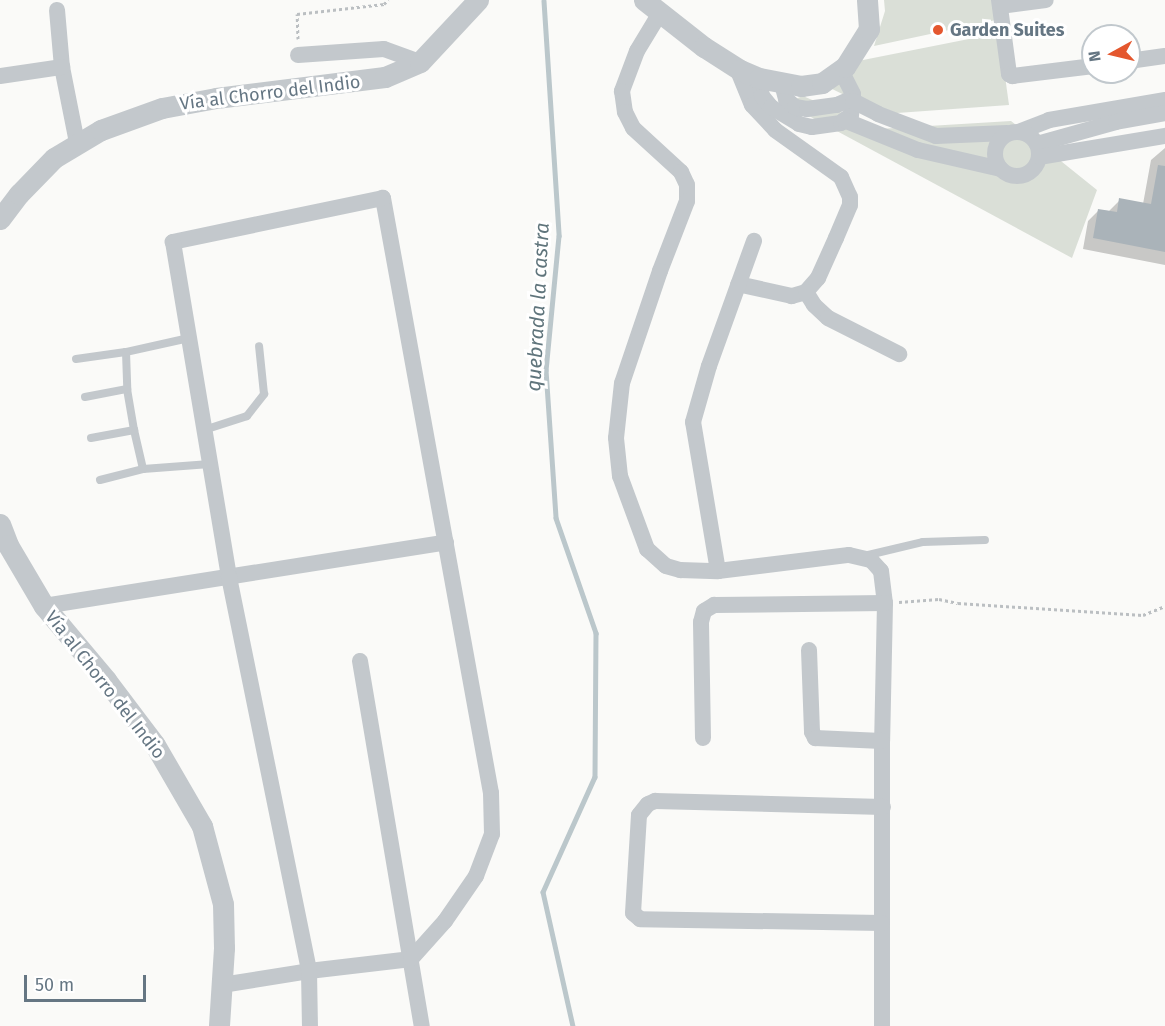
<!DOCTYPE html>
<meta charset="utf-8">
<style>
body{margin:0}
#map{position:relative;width:1165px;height:1026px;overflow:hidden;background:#fafaf8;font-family:"Fira Sans",sans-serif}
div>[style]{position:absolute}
.green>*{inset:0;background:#dadfd7}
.shadow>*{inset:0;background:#0003}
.stream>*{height:4.5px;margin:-2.25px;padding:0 2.25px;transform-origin:2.25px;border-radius:2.25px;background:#bbc7cb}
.building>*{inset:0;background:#aab3b9}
.path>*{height:3px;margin-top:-1.5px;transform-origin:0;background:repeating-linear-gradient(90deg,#bbbfc2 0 3px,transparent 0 6px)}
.service>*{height:8px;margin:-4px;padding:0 4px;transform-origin:4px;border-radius:4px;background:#c3c8cc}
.minor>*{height:16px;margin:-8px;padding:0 8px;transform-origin:8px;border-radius:8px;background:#c3c8cc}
.minor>.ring{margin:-8px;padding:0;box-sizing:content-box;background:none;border:16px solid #c3c8cc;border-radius:50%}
.tertiary>*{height:21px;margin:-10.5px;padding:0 10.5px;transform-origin:10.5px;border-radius:10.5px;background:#c3c8cc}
.dots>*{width:16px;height:16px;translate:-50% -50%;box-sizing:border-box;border:3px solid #fff;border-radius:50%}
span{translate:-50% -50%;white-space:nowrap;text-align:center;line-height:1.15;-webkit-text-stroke:6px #fff;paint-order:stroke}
.poi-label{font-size:18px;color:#657683;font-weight:700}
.left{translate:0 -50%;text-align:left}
.street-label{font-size:18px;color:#657683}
.water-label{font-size:20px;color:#60757c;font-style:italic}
.north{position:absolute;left:1081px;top:24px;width:60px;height:60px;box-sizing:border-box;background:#fff;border:2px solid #c1c8cd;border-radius:50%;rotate:262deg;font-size:16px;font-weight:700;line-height:24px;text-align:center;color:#657683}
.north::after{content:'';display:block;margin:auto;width:21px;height:27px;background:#e4572e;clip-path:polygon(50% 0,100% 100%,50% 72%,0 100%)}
.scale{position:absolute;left:24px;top:975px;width:122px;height:27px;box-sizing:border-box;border:3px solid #657683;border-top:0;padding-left:8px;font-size:18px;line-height:21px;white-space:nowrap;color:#657683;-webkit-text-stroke:4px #fff;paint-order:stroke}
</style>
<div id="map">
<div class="green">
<i style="clip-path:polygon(884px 0,993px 0,996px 20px,874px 46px,885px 11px)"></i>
<i style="clip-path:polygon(999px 33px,1009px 105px,883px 114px,824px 85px,853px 62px)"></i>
<i style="clip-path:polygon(803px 96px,879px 129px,1011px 121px,1097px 190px,1072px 258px,785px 103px)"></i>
</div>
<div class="shadow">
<i style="clip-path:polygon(1165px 148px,1165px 265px,1083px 249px,1088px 221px,1099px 210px,1109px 211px,1120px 200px,1143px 204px,1151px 160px)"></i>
</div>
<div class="stream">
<i style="left:544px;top:1px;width:235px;rotate:86.3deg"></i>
<i style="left:559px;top:236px;width:135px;rotate:95.5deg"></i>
<i style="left:546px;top:370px;width:148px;rotate:86.1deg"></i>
<i style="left:556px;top:518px;width:122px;rotate:70.8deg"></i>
<i style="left:596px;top:633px;width:144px;rotate:90.4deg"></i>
<i style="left:595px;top:777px;width:126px;rotate:114.3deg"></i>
<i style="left:543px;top:892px;width:137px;rotate:77.4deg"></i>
</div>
<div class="building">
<i style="clip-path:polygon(1158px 165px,1165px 166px,1165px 252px,1093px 238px,1098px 209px,1117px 212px,1119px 198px,1151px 204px)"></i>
</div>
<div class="path">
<i style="left:298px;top:39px;width:25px;rotate:-92deg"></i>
<i style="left:297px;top:14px;width:88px;rotate:-6.6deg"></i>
<i style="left:384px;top:4px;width:6px;rotate:-45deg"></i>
<i style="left:899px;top:602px;width:40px;rotate:-4.3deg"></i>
<i style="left:939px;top:599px;width:19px;rotate:12deg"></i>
<i style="left:958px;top:603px;width:185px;rotate:3.7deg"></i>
<i style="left:1143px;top:615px;width:24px;rotate:-22deg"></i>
</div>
<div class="service">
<i style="left:189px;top:338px;width:65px;rotate:167.5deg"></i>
<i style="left:126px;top:352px;width:37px;rotate:88deg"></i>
<i style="left:127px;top:389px;width:42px;rotate:80.3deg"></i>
<i style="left:134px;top:430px;width:40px;rotate:77deg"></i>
<i style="left:143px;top:469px;width:67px;rotate:-4.3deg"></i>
<i style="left:76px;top:359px;width:50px;rotate:-8deg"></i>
<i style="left:85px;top:397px;width:43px;rotate:-10.8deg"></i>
<i style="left:204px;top:430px;width:45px;rotate:-18deg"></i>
<i style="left:247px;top:416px;width:28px;rotate:-52deg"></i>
<i style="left:264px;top:394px;width:48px;rotate:-95.9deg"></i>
<i style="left:91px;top:438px;width:44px;rotate:-10.5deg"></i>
<i style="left:100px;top:480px;width:44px;rotate:-14.3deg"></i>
<i style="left:864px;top:556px;width:61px;rotate:-13.3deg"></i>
<i style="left:923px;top:542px;width:62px;rotate:-1.8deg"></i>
</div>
<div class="minor">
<i style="left:999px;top:0;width:75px;rotate:82.3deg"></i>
<i style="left:1009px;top:74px;width:4px;rotate:34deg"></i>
<i style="left:1012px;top:76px;width:82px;rotate:-7deg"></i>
<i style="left:1000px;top:6px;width:46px;rotate:-7.4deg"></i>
<i style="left:57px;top:10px;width:57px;rotate:85deg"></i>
<i style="left:62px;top:67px;width:77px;rotate:78.8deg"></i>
<i style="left:660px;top:13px;width:44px;rotate:121.2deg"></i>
<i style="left:637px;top:51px;width:43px;rotate:110.6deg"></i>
<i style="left:622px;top:91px;width:21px;rotate:82deg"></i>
<i style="left:625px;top:112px;width:18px;rotate:63deg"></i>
<i style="left:633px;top:128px;width:65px;rotate:42.5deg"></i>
<i style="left:681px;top:172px;width:14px;rotate:65deg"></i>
<i style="left:687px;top:185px;width:16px;rotate:90deg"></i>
<i style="left:687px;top:201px;width:75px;rotate:111.1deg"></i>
<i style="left:660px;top:271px;width:118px;rotate:108.7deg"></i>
<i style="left:622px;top:383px;width:55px;rotate:96.2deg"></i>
<i style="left:616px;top:438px;width:38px;rotate:84deg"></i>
<i style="left:620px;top:476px;width:78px;rotate:69.7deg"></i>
<i style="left:647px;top:549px;width:25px;rotate:42deg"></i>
<i style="left:666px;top:566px;width:15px;rotate:16deg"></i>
<i style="left:680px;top:570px;width:38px;rotate:2deg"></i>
<i style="left:718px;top:571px;width:132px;rotate:-7deg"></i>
<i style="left:849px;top:555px;width:23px;rotate:13deg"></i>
<i style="left:871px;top:560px;width:15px;rotate:48deg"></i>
<i style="left:881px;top:571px;width:32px;rotate:83deg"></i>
<i style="left:885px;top:603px;width:138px;rotate:91.2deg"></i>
<i style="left:882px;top:741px;width:285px;rotate:90deg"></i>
<i style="left:298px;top:55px;width:86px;rotate:-4deg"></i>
<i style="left:384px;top:49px;width:38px;rotate:20deg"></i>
<i style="left:1129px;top:61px;width:36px;rotate:-8deg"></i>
<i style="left:736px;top:66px;width:42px;rotate:67.7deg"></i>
<i style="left:752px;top:105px;width:34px;rotate:47deg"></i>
<i style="left:775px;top:130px;width:81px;rotate:35.5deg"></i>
<i style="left:841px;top:177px;width:22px;rotate:66deg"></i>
<i style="left:850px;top:197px;width:8px;rotate:90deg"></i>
<i style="left:850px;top:205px;width:36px;rotate:113deg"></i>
<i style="left:836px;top:238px;width:44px;rotate:114.2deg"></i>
<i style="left:818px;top:278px;width:18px;rotate:131deg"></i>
<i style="left:806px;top:292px;width:15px;rotate:164deg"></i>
<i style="left:792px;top:296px;width:55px;rotate:-167.5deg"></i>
<i style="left:0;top:76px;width:63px;rotate:-8.3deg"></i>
<i style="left:759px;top:78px;width:18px;rotate:81deg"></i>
<i style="left:762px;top:96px;width:14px;rotate:51deg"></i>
<i style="left:771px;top:107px;width:33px;rotate:31deg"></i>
<i style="left:799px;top:124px;width:13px;rotate:13deg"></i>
<i style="left:812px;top:127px;width:29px;rotate:-8deg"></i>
<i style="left:841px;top:123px;width:13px;rotate:-39deg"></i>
<i style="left:851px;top:115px;width:21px;rotate:-85deg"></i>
<i style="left:853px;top:94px;width:27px;rotate:-117deg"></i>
<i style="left:782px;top:84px;width:16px;rotate:75deg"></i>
<i style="left:786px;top:99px;width:12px;rotate:42deg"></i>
<i style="left:795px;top:107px;width:12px;rotate:9deg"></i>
<i style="left:807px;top:109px;width:30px;rotate:-8deg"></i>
<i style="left:837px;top:105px;width:17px;rotate:-24deg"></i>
<i style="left:853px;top:101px;width:28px;rotate:27deg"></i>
<i style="left:878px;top:114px;width:62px;rotate:20.8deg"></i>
<i style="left:936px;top:136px;width:71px;rotate:-2.4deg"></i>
<i style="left:844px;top:120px;width:80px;rotate:22.1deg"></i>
<i style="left:918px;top:150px;width:85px;rotate:12.9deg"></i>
<i style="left:1021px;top:131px;width:30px;rotate:-21deg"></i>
<i style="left:1049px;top:120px;width:118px;rotate:-9.8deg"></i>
<i class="ring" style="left:995px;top:132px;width:28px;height:28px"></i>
<i style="left:1037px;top:144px;width:82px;rotate:-15.6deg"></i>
<i style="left:1116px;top:122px;width:50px;rotate:-10.4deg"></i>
<i style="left:1039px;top:157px;width:128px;rotate:-9.5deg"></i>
<i style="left:806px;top:292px;width:15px;rotate:58deg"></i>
<i style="left:814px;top:305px;width:19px;rotate:43deg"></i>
<i style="left:828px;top:318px;width:80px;rotate:26.9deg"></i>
<i style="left:718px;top:571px;width:151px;rotate:-99.5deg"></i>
<i style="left:693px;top:422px;width:58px;rotate:-74.1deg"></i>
<i style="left:709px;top:366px;width:133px;rotate:-70.2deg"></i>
<i style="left:44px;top:606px;width:407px;rotate:-9deg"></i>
<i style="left:809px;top:650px;width:82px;rotate:87.9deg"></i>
<i style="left:812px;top:732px;width:7px;rotate:63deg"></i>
<i style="left:815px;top:738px;width:67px;rotate:2.6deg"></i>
<i style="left:360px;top:661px;width:370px;rotate:80.4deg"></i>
<i style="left:703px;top:738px;width:116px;rotate:-91deg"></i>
<i style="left:701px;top:622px;width:11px;rotate:-75deg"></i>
<i style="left:704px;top:611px;width:12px;rotate:-31deg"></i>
<i style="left:714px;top:605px;width:171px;rotate:-0.7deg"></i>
<i style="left:882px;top:923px;width:242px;rotate:-179.1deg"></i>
<i style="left:640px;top:919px;width:9px;rotate:-139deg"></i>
<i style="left:633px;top:913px;width:98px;rotate:-86.5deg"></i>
<i style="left:639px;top:815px;width:14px;rotate:-51deg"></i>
<i style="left:648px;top:804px;width:8px;rotate:-23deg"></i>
<i style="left:655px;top:801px;width:228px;rotate:1.5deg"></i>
<i style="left:222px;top:985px;width:88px;rotate:-9.1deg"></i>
<i style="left:309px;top:971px;width:103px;rotate:-6.7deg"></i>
<i style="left:411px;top:959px;width:51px;rotate:-48.2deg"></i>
<i style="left:445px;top:921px;width:55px;rotate:-55.4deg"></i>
<i style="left:476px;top:876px;width:45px;rotate:-69.1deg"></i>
<i style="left:492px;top:834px;width:41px;rotate:-91.4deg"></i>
<i style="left:491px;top:793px;width:605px;rotate:-100.29deg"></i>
<i style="left:383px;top:198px;width:215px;rotate:168.2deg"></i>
<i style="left:173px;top:242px;width:340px;rotate:80.5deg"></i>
<i style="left:229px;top:577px;width:402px;rotate:78.5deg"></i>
<i style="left:309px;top:971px;width:55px;rotate:89deg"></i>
</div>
<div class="tertiary">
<i style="left:644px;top:0;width:76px;rotate:38.1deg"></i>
<i style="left:704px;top:47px;width:43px;rotate:32.6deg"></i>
<i style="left:740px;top:70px;width:21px;rotate:23deg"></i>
<i style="left:759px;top:78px;width:43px;rotate:10.8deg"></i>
<i style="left:801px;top:86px;width:21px;rotate:-8deg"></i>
<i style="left:822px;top:83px;width:28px;rotate:-35deg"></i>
<i style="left:845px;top:67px;width:45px;rotate:-57.7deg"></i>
<i style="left:869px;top:29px;width:29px;rotate:-94deg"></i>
<i style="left:0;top:219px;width:31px;rotate:-53deg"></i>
<i style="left:19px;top:194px;width:50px;rotate:-45.8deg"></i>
<i style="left:54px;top:158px;width:55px;rotate:-30.8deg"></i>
<i style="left:101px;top:130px;width:65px;rotate:-19.8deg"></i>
<i style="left:162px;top:108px;width:55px;rotate:-10.5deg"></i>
<i style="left:216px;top:98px;width:170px;rotate:-7.1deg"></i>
<i style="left:385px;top:77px;width:38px;rotate:-23deg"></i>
<i style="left:420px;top:62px;width:85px;rotate:-46.9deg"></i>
<i style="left:0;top:524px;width:22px;rotate:69deg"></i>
<i style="left:8px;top:545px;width:71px;rotate:59.5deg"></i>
<i style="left:44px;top:606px;width:97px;rotate:50deg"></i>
<i style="left:106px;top:680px;width:81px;rotate:53deg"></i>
<i style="left:155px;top:745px;width:94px;rotate:59.9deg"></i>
<i style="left:202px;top:826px;width:81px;rotate:74.9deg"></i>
<i style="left:223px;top:904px;width:44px;rotate:88.7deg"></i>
<i style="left:224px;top:948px;width:78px;rotate:93.7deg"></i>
</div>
<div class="dots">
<i style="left:938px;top:30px;background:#e4572e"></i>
</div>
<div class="poi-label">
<span class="left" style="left:950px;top:30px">Garden Suites</span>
</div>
<div class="street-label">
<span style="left:270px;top:93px;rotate:-7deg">Vía al Chorro del Indio</span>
<span style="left:105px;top:685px;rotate:52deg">Vía al Chorro del Indio</span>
</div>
<div class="water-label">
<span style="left:538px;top:307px;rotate:-87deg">quebrada la castra</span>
</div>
<div class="north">N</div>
<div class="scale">50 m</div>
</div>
